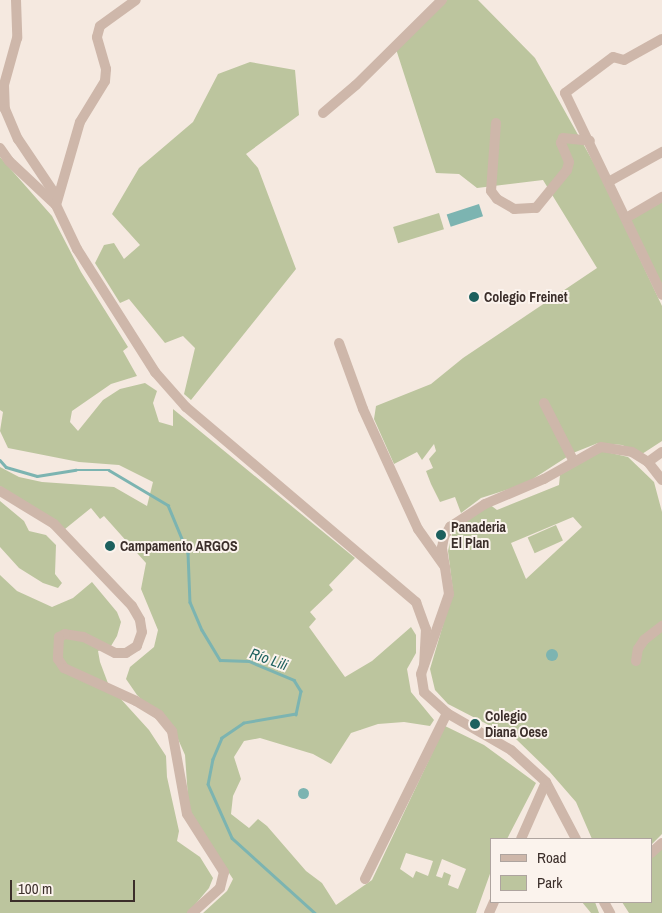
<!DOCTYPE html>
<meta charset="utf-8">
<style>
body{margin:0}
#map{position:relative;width:662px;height:913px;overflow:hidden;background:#f5e9e0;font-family:"Archivo Narrow",sans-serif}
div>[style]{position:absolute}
.green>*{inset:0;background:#bcc59e;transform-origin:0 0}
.water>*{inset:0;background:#7cb4b1;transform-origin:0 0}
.round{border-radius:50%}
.stream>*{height:2.5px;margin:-1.25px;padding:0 1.25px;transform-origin:1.25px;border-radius:1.25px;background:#7cb4b1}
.street>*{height:10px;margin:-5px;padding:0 5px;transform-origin:5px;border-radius:5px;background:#ceb7aa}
.dots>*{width:14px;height:14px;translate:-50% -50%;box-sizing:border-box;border:2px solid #fbf3ed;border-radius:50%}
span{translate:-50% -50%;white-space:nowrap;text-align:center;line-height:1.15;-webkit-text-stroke:4px #fbf3ed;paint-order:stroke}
.poi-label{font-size:14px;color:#3b2e2a;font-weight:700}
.left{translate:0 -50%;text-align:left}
.water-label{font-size:15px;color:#1c605e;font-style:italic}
.legend{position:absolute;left:490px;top:838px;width:162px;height:65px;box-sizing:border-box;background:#fbf3ed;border:1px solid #aea49f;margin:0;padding:6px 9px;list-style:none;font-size:15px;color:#3b2e2a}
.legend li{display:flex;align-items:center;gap:10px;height:25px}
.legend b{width:25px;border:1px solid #aea49f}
.scale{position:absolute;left:10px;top:880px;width:125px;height:22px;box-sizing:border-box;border:2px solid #3b2e2a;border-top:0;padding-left:6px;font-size:15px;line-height:18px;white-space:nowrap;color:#3b2e2a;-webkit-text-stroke:4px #fbf3ed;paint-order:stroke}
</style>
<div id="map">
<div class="green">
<i style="clip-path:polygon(447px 0,478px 0,535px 58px,600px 174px,662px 306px,662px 441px,642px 454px,622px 445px,598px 443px,573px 453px,525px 484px,481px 498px,461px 513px,455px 497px,440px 502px,431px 484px,426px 471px,433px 468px,429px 459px,436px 451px,434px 444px,422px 460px,417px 452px,394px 464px,374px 419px,376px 406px,431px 384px,463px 358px,597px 268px,543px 180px,477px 188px,459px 174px,436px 173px,395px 46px)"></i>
<i style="clip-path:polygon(250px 62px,295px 70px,299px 115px,246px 154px,258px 168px,296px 269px,191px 400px,184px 394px,195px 348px,183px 336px,165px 343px,129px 299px,120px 303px,95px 263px,104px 245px,114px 243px,124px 259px,140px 245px,112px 214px,139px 168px,193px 122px,218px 74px)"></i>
<i style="clip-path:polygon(evenodd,0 157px,52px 216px,81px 272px,128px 347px,123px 351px,137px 376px,111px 384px,72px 411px,70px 422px,78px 431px,103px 400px,120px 389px,145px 383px,157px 391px,153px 403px,159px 422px,173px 426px,173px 409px,355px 558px,329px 585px,333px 590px,310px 612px,316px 619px,309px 627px,345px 677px,372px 661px,411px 627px,416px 635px,416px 653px,407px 669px,411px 692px,434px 720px,430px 726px,404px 722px,378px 724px,351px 733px,331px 764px,313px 754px,260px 738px,244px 741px,234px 757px,241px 779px,233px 796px,231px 814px,249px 828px,258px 819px,267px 826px,306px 871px,322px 883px,336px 905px,372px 880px,445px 726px,484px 745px,536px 783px,507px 839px,491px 839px,491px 871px,476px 913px,203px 913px,227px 891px,233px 879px,189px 812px,185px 755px,174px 730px,137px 695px,126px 679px,130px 667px,154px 647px,158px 630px,141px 589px,146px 563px,104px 516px,100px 519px,91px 508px,65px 529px,0 486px,0 467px,19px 477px,42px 482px,114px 487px,147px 506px,153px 482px,119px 465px,79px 462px,8px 448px,0 431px,3px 412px,0 410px,0 157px,406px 853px,433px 861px,428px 876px,416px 871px,413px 878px,400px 869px,406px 853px,0 157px,442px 859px,466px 869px,458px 889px,448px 885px,451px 875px,444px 872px,442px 878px,436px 876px,442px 859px)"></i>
<i style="clip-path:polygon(662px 195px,662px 286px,626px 217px)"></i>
<i style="left:439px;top:213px;width:17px;height:48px;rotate:73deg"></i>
<i style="clip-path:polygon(evenodd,602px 451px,628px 457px,654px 482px,662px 512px,662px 834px,651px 845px,651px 839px,592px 839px,576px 802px,549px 771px,516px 739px,448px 704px,435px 690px,430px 669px,453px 591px,448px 551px,454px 526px,489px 504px,497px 510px,559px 485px,560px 475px,602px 451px,573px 517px,582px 527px,526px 579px,511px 543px,573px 517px)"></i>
<i style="clip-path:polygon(0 501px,24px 521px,29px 531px,46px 535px,56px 545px,55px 574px,62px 583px,58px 588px,43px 583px,19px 568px,0 547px)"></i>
<i style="left:556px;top:525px;width:17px;height:31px;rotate:66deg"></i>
<i style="clip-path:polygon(0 575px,17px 591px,52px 607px,73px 598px,92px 582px,117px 612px,121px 622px,117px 636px,111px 646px,98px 651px,100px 662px,109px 686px,149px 730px,166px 756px,167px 777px,179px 831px,177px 841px,200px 857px,213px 878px,209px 888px,188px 913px,0 913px)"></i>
<i style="clip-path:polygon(662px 847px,662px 913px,629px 913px,622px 902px,651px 902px,651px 857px)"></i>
<i style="clip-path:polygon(582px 902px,595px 902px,599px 913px,591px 913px)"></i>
</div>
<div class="water">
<i style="left:479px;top:204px;width:13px;height:34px;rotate:72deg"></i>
<i class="round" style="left:546px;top:649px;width:12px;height:12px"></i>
<i class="round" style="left:297.5px;top:787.5px;width:11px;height:11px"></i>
</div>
<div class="stream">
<i style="left:0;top:460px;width:9px;rotate:49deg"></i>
<i style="left:6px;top:467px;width:32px;rotate:16deg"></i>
<i style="left:37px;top:476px;width:39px;rotate:-9deg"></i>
<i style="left:76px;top:470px;width:33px"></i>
<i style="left:109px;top:470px;width:69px;rotate:30.7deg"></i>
<i style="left:168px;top:505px;width:52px;rotate:67.4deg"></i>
<i style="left:188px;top:553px;width:49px;rotate:87.7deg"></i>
<i style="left:190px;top:602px;width:30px;rotate:67deg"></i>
<i style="left:202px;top:630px;width:35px;rotate:59deg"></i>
<i style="left:220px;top:660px;width:29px;rotate:2deg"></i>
<i style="left:249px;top:661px;width:49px;rotate:22.9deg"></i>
<i style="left:294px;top:680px;width:13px;rotate:58deg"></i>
<i style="left:301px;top:691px;width:24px;rotate:102deg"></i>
<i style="left:296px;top:714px;width:53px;rotate:170.2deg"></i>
<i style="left:244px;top:723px;width:27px;rotate:146deg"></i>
<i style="left:222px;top:738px;width:23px;rotate:113deg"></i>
<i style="left:213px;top:759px;width:25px;rotate:101deg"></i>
<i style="left:208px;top:784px;width:59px;rotate:66deg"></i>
<i style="left:232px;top:838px;width:112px;rotate:42.1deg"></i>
</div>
<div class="street">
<i style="left:16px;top:0;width:38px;rotate:88deg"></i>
<i style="left:17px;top:38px;width:49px;rotate:105.5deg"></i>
<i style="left:4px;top:85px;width:24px;rotate:88deg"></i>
<i style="left:5px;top:109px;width:33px;rotate:67deg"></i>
<i style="left:18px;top:139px;width:70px;rotate:56.1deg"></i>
<i style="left:662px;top:39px;width:43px;rotate:151.1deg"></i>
<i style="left:624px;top:60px;width:11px;rotate:-165deg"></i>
<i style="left:613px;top:57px;width:60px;rotate:143.1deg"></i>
<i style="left:565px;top:93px;width:224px;rotate:64.3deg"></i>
<i style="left:323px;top:113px;width:43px;rotate:-40.3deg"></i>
<i style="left:356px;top:85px;width:121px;rotate:-44.7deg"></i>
<i style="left:496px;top:123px;width:68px;rotate:94.2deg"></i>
<i style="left:491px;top:191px;width:10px;rotate:53deg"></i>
<i style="left:497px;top:199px;width:20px;rotate:30deg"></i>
<i style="left:514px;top:209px;width:22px;rotate:-3deg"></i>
<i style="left:536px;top:208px;width:49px;rotate:-50.8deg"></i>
<i style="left:567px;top:170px;width:8px;rotate:-76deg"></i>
<i style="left:569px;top:162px;width:21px;rotate:-113deg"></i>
<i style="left:561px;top:143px;width:5px;rotate:-68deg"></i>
<i style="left:563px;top:138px;width:27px;rotate:6deg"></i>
<i style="left:0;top:148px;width:16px;rotate:55deg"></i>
<i style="left:9px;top:161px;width:64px;rotate:43.1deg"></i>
<i style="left:56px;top:205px;width:49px;rotate:64.5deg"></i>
<i style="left:77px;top:249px;width:146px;rotate:57.6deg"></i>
<i style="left:155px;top:372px;width:47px;rotate:48.5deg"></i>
<i style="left:186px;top:407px;width:302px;rotate:40.3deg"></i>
<i style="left:416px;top:602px;width:29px;rotate:70deg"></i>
<i style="left:426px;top:629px;width:35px;rotate:93deg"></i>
<i style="left:610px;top:181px;width:60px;rotate:-29.1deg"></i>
<i style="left:56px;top:205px;width:86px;rotate:-73.9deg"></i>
<i style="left:80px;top:122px;width:48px;rotate:-58.6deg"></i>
<i style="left:105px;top:81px;width:12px;rotate:-85deg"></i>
<i style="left:106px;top:69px;width:33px;rotate:-106deg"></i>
<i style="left:97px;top:37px;width:11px;rotate:-75deg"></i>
<i style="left:100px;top:26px;width:44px;rotate:-35.8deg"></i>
<i style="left:626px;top:218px;width:42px;rotate:-30.3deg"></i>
<i style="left:339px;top:343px;width:70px;rotate:70deg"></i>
<i style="left:363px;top:409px;width:132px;rotate:65.4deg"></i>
<i style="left:418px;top:529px;width:47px;rotate:54.6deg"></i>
<i style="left:544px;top:403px;width:64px;rotate:63deg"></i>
<i style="left:648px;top:462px;width:17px;rotate:-36deg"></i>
<i style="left:0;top:491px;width:63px;rotate:31.4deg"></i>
<i style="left:54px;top:524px;width:113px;rotate:46.4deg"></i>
<i style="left:132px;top:606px;width:16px;rotate:60deg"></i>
<i style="left:140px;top:620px;width:12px;rotate:81deg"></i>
<i style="left:142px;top:632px;width:15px;rotate:110deg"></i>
<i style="left:137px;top:646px;width:13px;rotate:148deg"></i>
<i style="left:126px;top:653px;width:11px;rotate:180deg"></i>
<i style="left:115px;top:653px;width:36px;rotate:-153deg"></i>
<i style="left:83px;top:637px;width:18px;rotate:-171deg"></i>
<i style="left:65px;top:634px;width:7px;rotate:153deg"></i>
<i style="left:59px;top:637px;width:22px;rotate:93deg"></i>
<i style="left:58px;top:659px;width:11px;rotate:56deg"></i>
<i style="left:64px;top:668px;width:79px;rotate:24.6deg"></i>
<i style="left:136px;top:701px;width:27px;rotate:31deg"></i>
<i style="left:159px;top:715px;width:21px;rotate:51deg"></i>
<i style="left:172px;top:731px;width:84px;rotate:79.8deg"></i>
<i style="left:187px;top:814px;width:69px;rotate:57.5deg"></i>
<i style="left:224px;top:872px;width:16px;rotate:104deg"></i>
<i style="left:220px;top:888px;width:38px;rotate:138deg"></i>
<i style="left:636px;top:661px;width:12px;rotate:-81deg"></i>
<i style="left:638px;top:649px;width:11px;rotate:-56deg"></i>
<i style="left:644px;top:640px;width:23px;rotate:-38deg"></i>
<i style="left:521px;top:839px;width:62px;rotate:-66.3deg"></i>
<i style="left:576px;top:839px;width:64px;rotate:-117.8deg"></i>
<i style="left:546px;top:782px;width:47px;rotate:-137.6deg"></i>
<i style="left:511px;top:750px;width:74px;rotate:-150deg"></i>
<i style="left:447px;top:713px;width:31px;rotate:-138deg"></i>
<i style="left:424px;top:692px;width:18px;rotate:-99deg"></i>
<i style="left:421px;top:674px;width:85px;rotate:-70.7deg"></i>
<i style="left:449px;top:594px;width:47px;rotate:-98.7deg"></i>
<i style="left:442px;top:548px;width:11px;rotate:-80deg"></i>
<i style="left:444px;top:537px;width:12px;rotate:-59deg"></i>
<i style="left:450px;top:527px;width:42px;rotate:-33.3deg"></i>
<i style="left:485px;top:504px;width:64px;rotate:-23deg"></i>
<i style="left:544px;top:479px;width:65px;rotate:-29.3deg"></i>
<i style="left:601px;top:447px;width:31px;rotate:9deg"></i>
<i style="left:632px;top:452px;width:19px;rotate:32deg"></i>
<i style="left:648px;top:462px;width:23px;rotate:52deg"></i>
<i style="left:651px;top:853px;width:15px;rotate:-42deg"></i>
<i style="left:365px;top:879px;width:185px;rotate:-63.7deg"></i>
<i style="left:604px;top:902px;width:13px;rotate:61deg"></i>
<i style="left:489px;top:913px;width:12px;rotate:-66deg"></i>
</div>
<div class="dots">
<i style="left:474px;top:297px;background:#1c605e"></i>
<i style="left:441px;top:535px;background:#1c605e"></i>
<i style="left:110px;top:546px;background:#1c605e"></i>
<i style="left:475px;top:724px;background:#1c605e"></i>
</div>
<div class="poi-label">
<span class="left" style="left:484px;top:297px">Colegio Freinet</span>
<span class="left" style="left:451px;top:535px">Panaderia<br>El Plan</span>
<span class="left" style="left:120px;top:546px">Campamento ARGOS</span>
<span class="left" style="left:485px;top:724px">Colegio<br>Diana Oese</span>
</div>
<div class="water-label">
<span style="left:269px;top:659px;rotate:20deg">Río Lili</span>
</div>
<ul class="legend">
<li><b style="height:6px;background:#ceb7aa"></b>Road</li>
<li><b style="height:14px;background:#bcc59e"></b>Park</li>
</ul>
<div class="scale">100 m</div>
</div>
